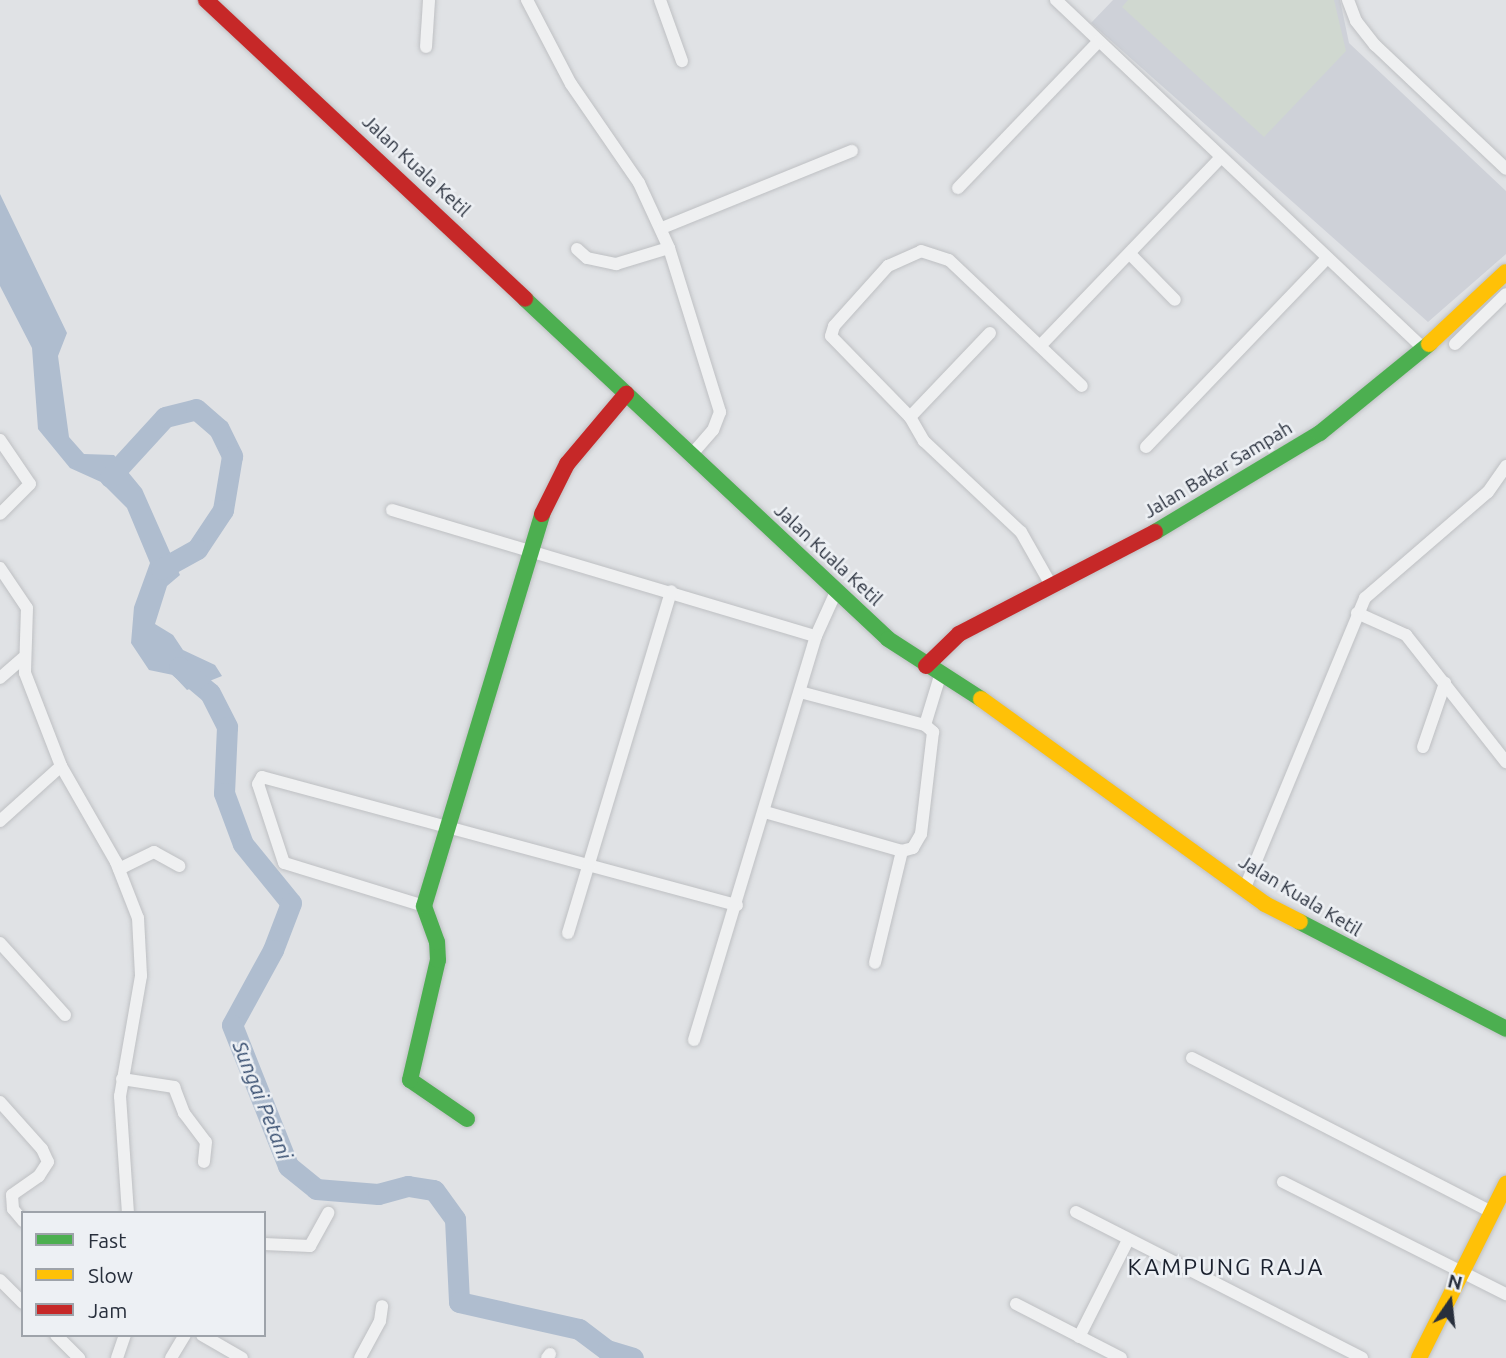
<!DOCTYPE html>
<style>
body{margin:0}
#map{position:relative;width:1506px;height:1358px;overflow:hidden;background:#e0e2e5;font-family:Ubuntu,sans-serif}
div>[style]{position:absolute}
.built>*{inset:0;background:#ced1d8}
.green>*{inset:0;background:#d0d8d0}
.water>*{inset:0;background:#afbdcf}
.river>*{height:21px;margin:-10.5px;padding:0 10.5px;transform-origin:10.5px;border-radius:10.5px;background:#afbdcf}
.roads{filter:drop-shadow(0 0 2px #bec0c3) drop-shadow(0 0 2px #bec0c3)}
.street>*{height:12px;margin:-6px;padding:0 6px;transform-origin:6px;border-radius:6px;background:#eff0f1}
.fast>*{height:16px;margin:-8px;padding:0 8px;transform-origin:8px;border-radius:8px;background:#4caf50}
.slow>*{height:16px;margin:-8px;padding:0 8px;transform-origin:8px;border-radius:8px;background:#ffc107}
.jam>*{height:16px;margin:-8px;padding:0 8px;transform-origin:8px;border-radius:8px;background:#c62828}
span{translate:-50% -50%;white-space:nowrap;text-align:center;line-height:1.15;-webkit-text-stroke:5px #edf0f4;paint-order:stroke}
.street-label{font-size:19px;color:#282f3c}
.water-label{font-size:21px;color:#354c6e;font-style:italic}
.quarter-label{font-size:23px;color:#1a202d;letter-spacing:2px}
.legend{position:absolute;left:21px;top:1211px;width:245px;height:126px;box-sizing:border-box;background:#edf0f4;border:2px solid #9ea3aa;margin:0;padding:9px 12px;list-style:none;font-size:21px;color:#282f3c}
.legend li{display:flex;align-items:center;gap:14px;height:35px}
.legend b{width:35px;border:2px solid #9ea3aa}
.north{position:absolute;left:1415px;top:1267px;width:70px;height:70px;-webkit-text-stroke:5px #edf0f4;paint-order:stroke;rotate:14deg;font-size:19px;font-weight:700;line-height:28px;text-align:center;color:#282f3c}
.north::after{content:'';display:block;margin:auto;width:24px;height:32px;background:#282f3c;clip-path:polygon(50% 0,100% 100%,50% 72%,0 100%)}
</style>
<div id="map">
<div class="built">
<i style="clip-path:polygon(1113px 0,1340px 0,1349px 43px,1506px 191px,1506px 254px,1428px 322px,1091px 23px)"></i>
</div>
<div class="green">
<i style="clip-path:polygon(1128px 0,1334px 0,1346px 51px,1264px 137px,1122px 7px)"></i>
</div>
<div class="water">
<i style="clip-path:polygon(0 194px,67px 333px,58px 356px,69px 437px,84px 454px,114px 455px,142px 489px,180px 575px,167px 586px,155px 624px,173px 635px,183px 650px,215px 665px,222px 676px,187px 690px,173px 675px,149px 670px,131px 643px,134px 607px,150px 563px,127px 508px,101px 482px,70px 468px,38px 429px,32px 348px,0 286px)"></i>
</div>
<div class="river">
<i style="left:110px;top:477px;width:81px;rotate:-47.5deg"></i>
<i style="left:165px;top:417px;width:32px;rotate:-14deg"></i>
<i style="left:196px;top:409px;width:30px;rotate:41deg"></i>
<i style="left:219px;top:429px;width:30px;rotate:64deg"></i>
<i style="left:232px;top:456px;width:55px;rotate:99.5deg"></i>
<i style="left:223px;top:510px;width:47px;rotate:123.7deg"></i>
<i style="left:197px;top:549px;width:41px;rotate:150.9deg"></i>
<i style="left:179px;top:667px;width:40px;rotate:40deg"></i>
<i style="left:210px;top:693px;width:38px;rotate:63deg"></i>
<i style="left:227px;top:727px;width:66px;rotate:92.6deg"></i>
<i style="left:224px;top:793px;width:54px;rotate:69.6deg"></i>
<i style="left:243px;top:844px;width:76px;rotate:50.9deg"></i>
<i style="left:291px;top:903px;width:50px;rotate:111deg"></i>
<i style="left:273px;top:950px;width:85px;rotate:118.7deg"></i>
<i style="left:232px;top:1025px;width:152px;rotate:68.3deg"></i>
<i style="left:288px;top:1166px;width:36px;rotate:39deg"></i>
<i style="left:316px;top:1189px;width:62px;rotate:4.6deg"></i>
<i style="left:378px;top:1194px;width:31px;rotate:-15deg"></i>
<i style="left:408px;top:1186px;width:26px;rotate:9deg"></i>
<i style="left:434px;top:1190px;width:36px;rotate:54deg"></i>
<i style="left:455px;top:1219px;width:83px;rotate:87.2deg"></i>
<i style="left:459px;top:1302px;width:123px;rotate:12.7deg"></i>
<i style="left:579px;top:1329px;width:35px;rotate:37deg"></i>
<i style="left:607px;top:1350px;width:27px;rotate:17deg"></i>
</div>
<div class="roads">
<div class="street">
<i style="left:527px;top:0;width:95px;rotate:62.4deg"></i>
<i style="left:571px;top:84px;width:120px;rotate:55.5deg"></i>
<i style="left:639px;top:183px;width:72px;rotate:65.2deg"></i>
<i style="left:669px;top:248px;width:172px;rotate:72.7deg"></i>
<i style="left:720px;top:412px;width:19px;rotate:111deg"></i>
<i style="left:713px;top:430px;width:33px;rotate:131deg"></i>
<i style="left:660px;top:0;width:65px;rotate:70.2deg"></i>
<i style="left:1056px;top:0;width:507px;rotate:43.48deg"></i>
<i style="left:1348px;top:0;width:22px;rotate:69deg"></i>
<i style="left:1356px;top:21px;width:31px;rotate:52deg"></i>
<i style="left:1375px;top:45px;width:180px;rotate:43.4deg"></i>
<i style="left:426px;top:47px;width:47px;rotate:-86.3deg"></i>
<i style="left:958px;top:188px;width:202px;rotate:-46.2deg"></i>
<i style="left:662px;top:228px;width:205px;rotate:-22.1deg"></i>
<i style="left:577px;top:249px;width:13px;rotate:42deg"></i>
<i style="left:587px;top:258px;width:30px;rotate:12deg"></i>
<i style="left:616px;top:264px;width:55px;rotate:-16.8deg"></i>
<i style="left:1130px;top:254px;width:64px;rotate:45.6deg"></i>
<i style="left:990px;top:333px;width:116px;rotate:133.6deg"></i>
<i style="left:910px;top:417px;width:28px;rotate:60deg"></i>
<i style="left:924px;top:441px;width:133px;rotate:43.2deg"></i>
<i style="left:1021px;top:532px;width:61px;rotate:60.5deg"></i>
<i style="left:1455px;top:344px;width:71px;rotate:-44.4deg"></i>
<i style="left:1040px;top:346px;width:260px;rotate:-46.2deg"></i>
<i style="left:910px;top:417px;width:113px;rotate:-134.3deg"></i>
<i style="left:831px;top:336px;width:10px;rotate:-73deg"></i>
<i style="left:834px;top:326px;width:81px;rotate:-48deg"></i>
<i style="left:888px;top:266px;width:36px;rotate:-24deg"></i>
<i style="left:921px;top:251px;width:29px;rotate:18deg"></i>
<i style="left:949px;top:260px;width:183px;rotate:43.5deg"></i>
<i style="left:0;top:440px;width:53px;rotate:55.7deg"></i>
<i style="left:30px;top:484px;width:42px;rotate:135deg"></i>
<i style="left:1146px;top:447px;width:260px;rotate:-46.2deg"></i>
<i style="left:392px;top:510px;width:442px;rotate:16.6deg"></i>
<i style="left:0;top:568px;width:48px;rotate:56deg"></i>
<i style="left:27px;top:608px;width:65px;rotate:91.8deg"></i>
<i style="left:25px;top:673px;width:100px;rotate:68.8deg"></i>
<i style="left:61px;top:766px;width:111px;rotate:60.2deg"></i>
<i style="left:116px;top:862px;width:60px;rotate:68.6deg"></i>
<i style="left:138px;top:918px;width:58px;rotate:87deg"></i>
<i style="left:141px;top:976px;width:122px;rotate:99.9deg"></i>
<i style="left:120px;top:1096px;width:117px;rotate:86.1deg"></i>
<i style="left:1357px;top:613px;width:54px;rotate:24.2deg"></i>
<i style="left:1406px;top:635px;width:162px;rotate:51.8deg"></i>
<i style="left:0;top:678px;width:30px;rotate:-41deg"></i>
<i style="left:800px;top:692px;width:129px;rotate:14.8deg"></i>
<i style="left:925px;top:725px;width:11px;rotate:41deg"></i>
<i style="left:933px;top:732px;width:103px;rotate:96.7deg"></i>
<i style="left:921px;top:834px;width:16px;rotate:120deg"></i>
<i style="left:913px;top:848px;width:11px;rotate:165deg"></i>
<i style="left:925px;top:725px;width:51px;rotate:-73deg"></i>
<i style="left:1423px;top:747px;width:68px;rotate:-71deg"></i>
<i style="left:765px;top:812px;width:142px;rotate:15.9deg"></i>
<i style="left:902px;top:851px;width:115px;rotate:103.6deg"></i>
<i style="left:0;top:821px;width:82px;rotate:-42deg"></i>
<i style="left:119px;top:869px;width:39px;rotate:-26deg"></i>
<i style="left:154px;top:852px;width:29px;rotate:29deg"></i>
<i style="left:1244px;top:890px;width:316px;rotate:-67.5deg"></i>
<i style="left:1365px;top:598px;width:162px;rotate:-40.8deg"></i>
<i style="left:1488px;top:492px;width:32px;rotate:-55deg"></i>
<i style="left:424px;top:906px;width:146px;rotate:-162.9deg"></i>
<i style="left:284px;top:863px;width:83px;rotate:-108.2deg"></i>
<i style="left:258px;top:784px;width:8px;rotate:-60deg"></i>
<i style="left:262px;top:777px;width:492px;rotate:15.1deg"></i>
<i style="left:568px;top:933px;width:357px;rotate:-73.2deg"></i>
<i style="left:0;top:943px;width:97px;rotate:47.9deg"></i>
<i style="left:694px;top:1040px;width:422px;rotate:-73.2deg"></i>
<i style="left:816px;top:636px;width:48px;rotate:-65.6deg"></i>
<i style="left:1192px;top:1058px;width:337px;rotate:27.2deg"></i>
<i style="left:122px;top:1079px;width:53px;rotate:8.7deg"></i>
<i style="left:174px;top:1087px;width:28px;rotate:69deg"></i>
<i style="left:184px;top:1113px;width:36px;rotate:53deg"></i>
<i style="left:206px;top:1142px;width:20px;rotate:96deg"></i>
<i style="left:0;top:1102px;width:63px;rotate:48.2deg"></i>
<i style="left:42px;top:1149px;width:14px;rotate:65deg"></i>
<i style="left:48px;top:1162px;width:17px;rotate:123deg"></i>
<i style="left:39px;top:1176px;width:33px;rotate:145deg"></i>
<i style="left:12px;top:1195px;width:14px;rotate:86deg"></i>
<i style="left:13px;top:1209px;width:16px;rotate:50deg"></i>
<i style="left:1283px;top:1182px;width:250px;rotate:26.7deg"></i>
<i style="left:1076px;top:1212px;width:321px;rotate:27deg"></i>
<i style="left:264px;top:1244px;width:46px;rotate:2.5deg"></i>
<i style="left:310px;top:1246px;width:38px;rotate:-61deg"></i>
<i style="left:0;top:1280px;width:33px;rotate:45deg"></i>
<i style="left:1016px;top:1304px;width:118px;rotate:27.2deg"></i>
<i style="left:56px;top:1335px;width:33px;rotate:45deg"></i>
<i style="left:202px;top:1335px;width:46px;rotate:29.9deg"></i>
<i style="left:1079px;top:1337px;width:109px;rotate:-63.2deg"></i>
<i style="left:117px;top:1358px;width:24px;rotate:-71deg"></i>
<i style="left:171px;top:1358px;width:27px;rotate:-59deg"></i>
<i style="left:360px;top:1358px;width:42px;rotate:-61.6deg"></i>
<i style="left:380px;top:1321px;width:15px;rotate:-82deg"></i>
<i style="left:547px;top:1358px;width:5px;rotate:-53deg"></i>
</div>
<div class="fast">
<i style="left:525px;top:299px;width:497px;rotate:43.1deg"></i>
<i style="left:888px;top:639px;width:111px;rotate:32.8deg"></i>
<i style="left:1155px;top:532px;width:192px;rotate:-31deg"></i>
<i style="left:1320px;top:433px;width:141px;rotate:-39.2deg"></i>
<i style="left:1300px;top:922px;width:232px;rotate:27.4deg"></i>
<i style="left:467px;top:1119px;width:69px;rotate:-145.6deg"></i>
<i style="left:410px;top:1080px;width:123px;rotate:-76.9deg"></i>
<i style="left:438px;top:960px;width:18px;rotate:-93deg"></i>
<i style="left:437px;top:942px;width:38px;rotate:-110deg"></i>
<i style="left:424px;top:906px;width:409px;rotate:-73.2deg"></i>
</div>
<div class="slow">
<i style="left:1429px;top:344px;width:105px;rotate:-43.1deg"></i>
<i style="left:981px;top:699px;width:350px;rotate:35.8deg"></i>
<i style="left:1265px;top:904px;width:39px;rotate:27deg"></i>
<i style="left:1419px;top:1358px;width:195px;rotate:-63.4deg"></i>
</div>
<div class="jam">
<i style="left:206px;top:0;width:437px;rotate:43.1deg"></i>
<i style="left:542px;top:514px;width:56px;rotate:-63.4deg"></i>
<i style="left:567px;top:464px;width:92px;rotate:-49.9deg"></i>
<i style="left:926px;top:666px;width:46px;rotate:-44.1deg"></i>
<i style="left:959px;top:634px;width:221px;rotate:-27.5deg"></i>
</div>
</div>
<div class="street-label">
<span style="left:416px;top:166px;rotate:43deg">Jalan Kuala Ketil</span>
<span style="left:1218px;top:470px;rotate:-31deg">Jalan Bakar Sampah</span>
<span style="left:828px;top:555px;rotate:43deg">Jalan Kuala Ketil</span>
<span style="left:1300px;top:896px;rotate:31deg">Jalan Kuala Ketil</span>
</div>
<div class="water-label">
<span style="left:263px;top:1100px;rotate:68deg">Sungai Petani</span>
</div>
<div class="quarter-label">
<span style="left:1226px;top:1267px">KAMPUNG RAJA</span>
</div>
<ul class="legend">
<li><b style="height:9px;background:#4caf50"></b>Fast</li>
<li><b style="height:9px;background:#ffc107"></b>Slow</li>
<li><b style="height:9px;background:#c62828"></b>Jam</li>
</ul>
<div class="north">N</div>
</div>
